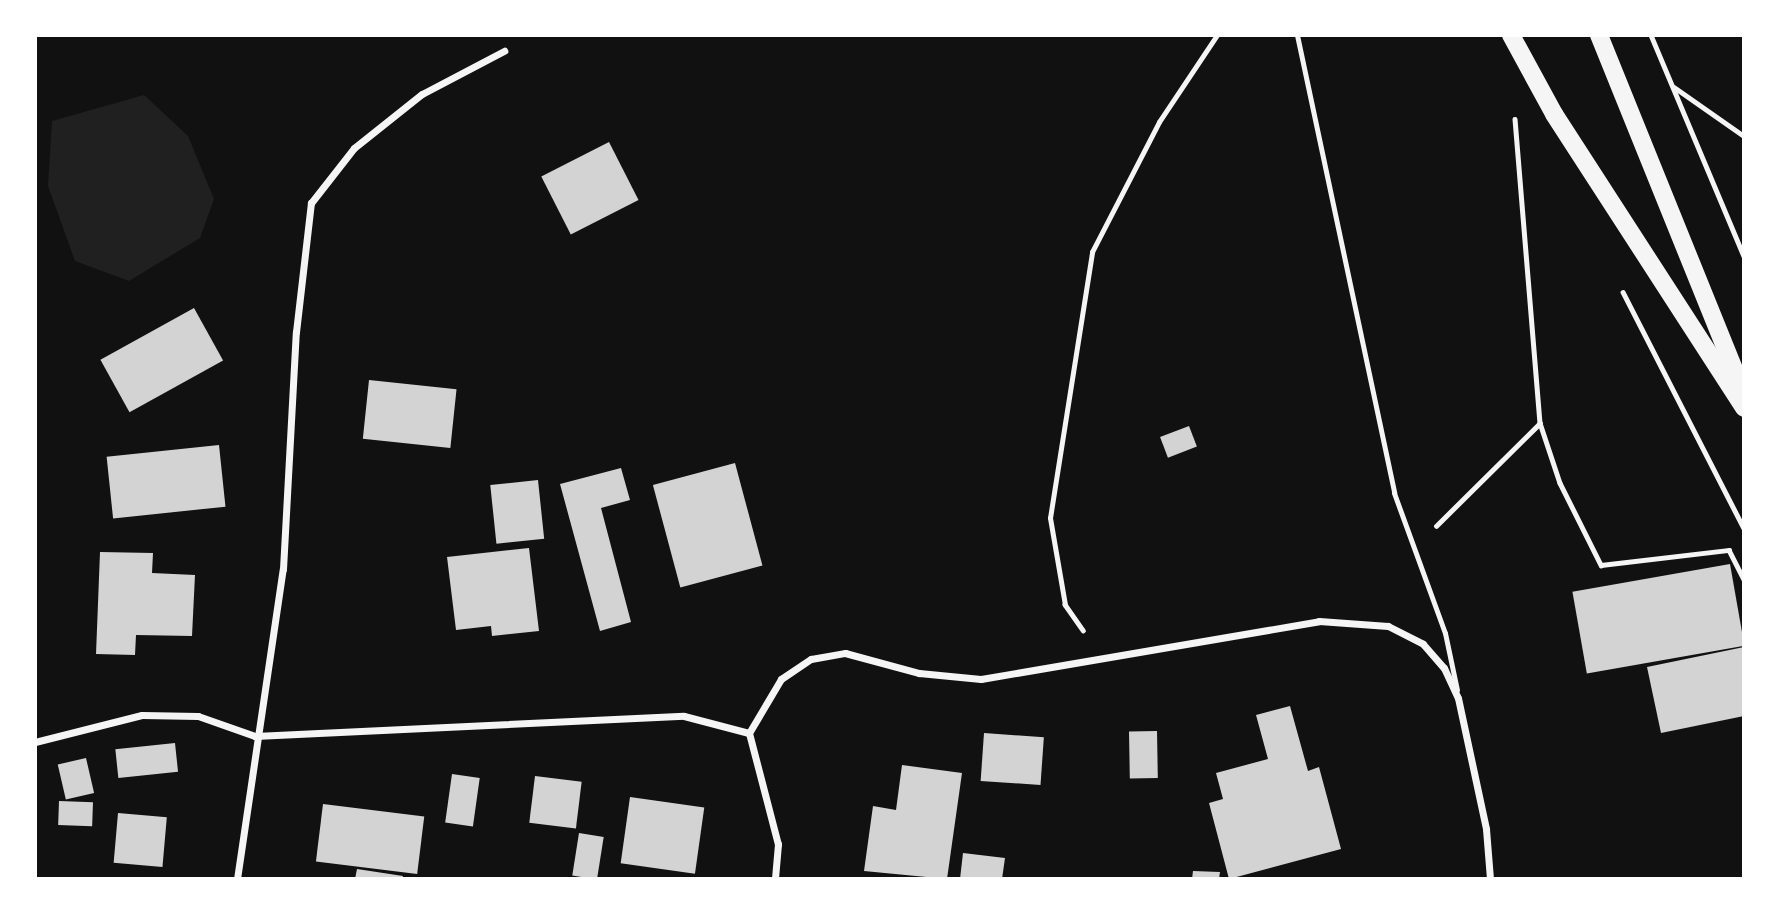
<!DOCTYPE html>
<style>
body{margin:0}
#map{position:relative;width:1779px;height:914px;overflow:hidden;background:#111;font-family:"PT Sans",sans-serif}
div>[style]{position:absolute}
.green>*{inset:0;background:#202020}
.building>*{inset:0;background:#d3d3d3;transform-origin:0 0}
.path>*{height:4.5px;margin:-2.25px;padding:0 2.25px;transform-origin:2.25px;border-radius:2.25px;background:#f5f5f5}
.service>*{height:5px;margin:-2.5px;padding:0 2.5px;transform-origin:2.5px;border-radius:2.5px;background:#f5f5f5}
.minor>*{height:7px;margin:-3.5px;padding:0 3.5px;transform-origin:3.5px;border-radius:3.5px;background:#f5f5f5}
.primary>*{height:18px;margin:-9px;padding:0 9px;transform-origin:9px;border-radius:9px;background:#f5f5f5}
span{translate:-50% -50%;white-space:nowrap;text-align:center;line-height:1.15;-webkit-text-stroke:5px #fff;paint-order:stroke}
.frame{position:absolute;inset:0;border:37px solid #fff;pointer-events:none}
</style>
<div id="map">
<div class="green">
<i style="clip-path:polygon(144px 95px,188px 136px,214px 199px,200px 238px,129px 281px,75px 261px,48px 186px,52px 121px)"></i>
</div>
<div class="building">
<i style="left:609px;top:142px;width:65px;height:76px;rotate:63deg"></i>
<i style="left:194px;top:308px;width:60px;height:107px;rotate:61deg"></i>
<i style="left:369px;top:380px;width:88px;height:59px;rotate:6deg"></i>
<i style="left:1189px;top:426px;width:22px;height:31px;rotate:69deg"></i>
<i style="left:219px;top:445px;width:62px;height:113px;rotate:84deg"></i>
<i style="left:735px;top:463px;width:106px;height:85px;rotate:75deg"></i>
<i style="clip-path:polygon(621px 468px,630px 500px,601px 508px,631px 622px,600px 631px,560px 484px)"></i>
<i style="left:538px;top:480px;width:59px;height:48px;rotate:84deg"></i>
<i style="clip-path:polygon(529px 548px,539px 631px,492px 636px,491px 626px,456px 630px,447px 557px)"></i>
<i style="clip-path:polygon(100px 552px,153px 553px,152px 573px,195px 575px,192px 636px,136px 635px,135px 655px,96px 654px)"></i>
<i style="left:1730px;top:564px;width:83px;height:160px;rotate:80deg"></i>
<i style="clip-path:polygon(1744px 647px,1744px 716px,1661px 733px,1647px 667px)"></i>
<i style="clip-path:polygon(1290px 706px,1308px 771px,1319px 767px,1341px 849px,1229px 879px,1209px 803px,1223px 799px,1216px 773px,1268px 759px,1256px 715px)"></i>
<i style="left:1157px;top:731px;width:47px;height:28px;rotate:89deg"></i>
<i style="left:984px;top:733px;width:60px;height:48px;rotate:4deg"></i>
<i style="left:175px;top:743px;width:29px;height:60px;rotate:84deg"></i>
<i style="left:86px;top:758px;width:36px;height:29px;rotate:77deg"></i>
<i style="clip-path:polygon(902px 765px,962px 773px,947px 879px,864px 871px,873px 806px,896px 810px)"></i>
<i style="left:452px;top:774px;width:28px;height:49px;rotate:8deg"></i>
<i style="left:535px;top:776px;width:47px;height:47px;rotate:7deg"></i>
<i style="left:630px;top:797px;width:75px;height:67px;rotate:8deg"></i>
<i style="left:59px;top:801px;width:34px;height:24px;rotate:2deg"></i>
<i style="left:323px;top:804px;width:102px;height:58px;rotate:7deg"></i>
<i style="left:118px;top:813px;width:49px;height:50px;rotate:5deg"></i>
<i style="left:579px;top:833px;width:25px;height:43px;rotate:9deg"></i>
<i style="clip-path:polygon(963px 853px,1005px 858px,1002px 879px,960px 879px)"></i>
<i style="clip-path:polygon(357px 869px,403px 876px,402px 879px,355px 879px)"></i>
<i style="clip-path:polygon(1193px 871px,1220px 872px,1219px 879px,1192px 879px)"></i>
</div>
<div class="path">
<i style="left:1651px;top:35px;width:240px;rotate:67.2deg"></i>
<i style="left:1674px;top:87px;width:85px;rotate:35deg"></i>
<i style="left:1515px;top:119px;width:305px;rotate:85.3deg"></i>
<i style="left:1540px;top:423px;width:63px;rotate:71.6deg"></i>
<i style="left:1560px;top:483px;width:92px;rotate:63.4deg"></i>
<i style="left:1601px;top:565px;width:129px;rotate:-6.7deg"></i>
<i style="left:1729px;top:550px;width:34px;rotate:63deg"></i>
<i style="left:1623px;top:292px;width:265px;rotate:62.9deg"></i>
<i style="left:1436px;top:526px;width:146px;rotate:-44.7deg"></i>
<i style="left:1083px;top:631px;width:32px;rotate:-125deg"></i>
<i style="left:1065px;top:605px;width:88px;rotate:-99.8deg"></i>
<i style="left:1050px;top:518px;width:269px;rotate:-81deg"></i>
<i style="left:1092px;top:252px;width:146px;rotate:-62.7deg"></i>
<i style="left:1159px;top:122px;width:105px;rotate:-56.3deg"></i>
</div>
<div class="service">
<i style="left:1297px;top:35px;width:468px;rotate:78deg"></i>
<i style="left:1394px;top:493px;width:149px;rotate:70deg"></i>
<i style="left:1445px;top:633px;width:58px;rotate:78.1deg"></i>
</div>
<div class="minor">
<i style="left:749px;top:733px;width:63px;rotate:-59.3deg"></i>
<i style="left:781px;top:679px;width:36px;rotate:-34deg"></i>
<i style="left:811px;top:659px;width:35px;rotate:-10deg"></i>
<i style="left:845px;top:653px;width:77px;rotate:15.1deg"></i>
<i style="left:919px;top:673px;width:62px;rotate:5.5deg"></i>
<i style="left:981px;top:679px;width:343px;rotate:-9.7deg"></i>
<i style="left:1319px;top:621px;width:69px;rotate:4.1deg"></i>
<i style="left:1388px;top:626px;width:39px;rotate:27deg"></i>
<i style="left:1423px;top:644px;width:32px;rotate:49deg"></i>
<i style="left:1444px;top:668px;width:33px;rotate:65deg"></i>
<i style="left:1458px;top:698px;width:134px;rotate:77.9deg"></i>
<i style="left:1486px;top:829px;width:50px;rotate:85.4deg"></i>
<i style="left:749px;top:733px;width:115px;rotate:75.4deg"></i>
<i style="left:778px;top:844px;width:35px;rotate:95deg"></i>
<i style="left:35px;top:742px;width:110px;rotate:-14.2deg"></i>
<i style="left:142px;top:715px;width:56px;rotate:1deg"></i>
<i style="left:198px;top:716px;width:60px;rotate:19.3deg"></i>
<i style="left:255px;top:736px;width:429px;rotate:-2.7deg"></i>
<i style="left:684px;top:716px;width:67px;rotate:14.7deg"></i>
<i style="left:237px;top:879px;width:313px;rotate:-81.6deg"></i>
<i style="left:283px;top:569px;width:237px;rotate:-86.9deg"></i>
<i style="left:296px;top:332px;width:130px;rotate:-83.4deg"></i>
<i style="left:311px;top:203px;width:70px;rotate:-52deg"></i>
<i style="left:354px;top:148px;width:87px;rotate:-38.5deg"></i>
<i style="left:422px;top:94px;width:93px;rotate:-27.7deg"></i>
</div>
<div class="primary">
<i style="left:1511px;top:35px;width:90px;rotate:61.4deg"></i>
<i style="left:1554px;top:114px;width:350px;rotate:57.1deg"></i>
<i style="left:1599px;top:35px;width:386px;rotate:68deg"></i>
</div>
<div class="frame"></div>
</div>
